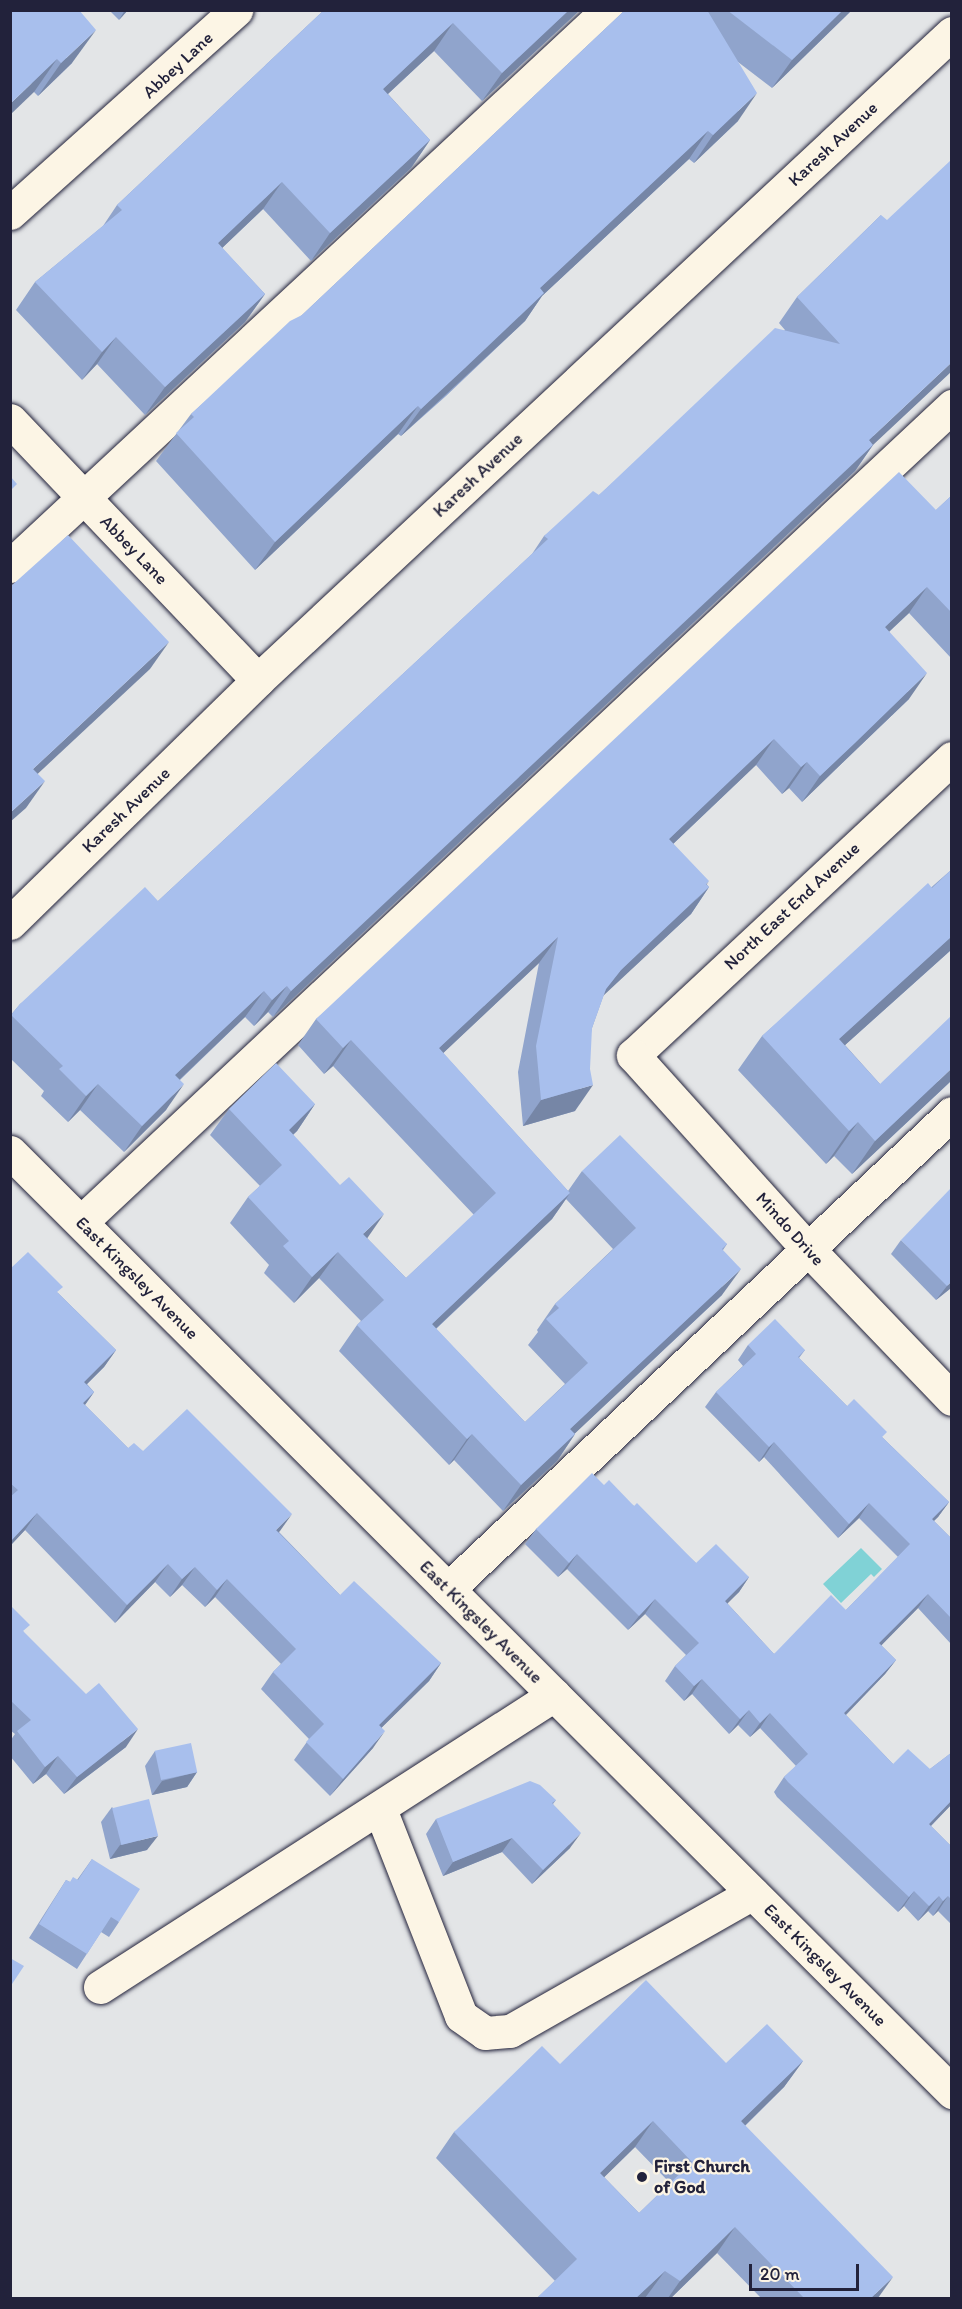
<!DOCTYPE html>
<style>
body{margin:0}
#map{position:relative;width:962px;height:2309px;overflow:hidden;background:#e3e5e7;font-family:Itim,sans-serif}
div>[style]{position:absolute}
.water>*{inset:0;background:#80d2d6}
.roads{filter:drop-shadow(0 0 2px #22223b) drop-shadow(0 0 2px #22223b)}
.minor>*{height:33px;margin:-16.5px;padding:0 16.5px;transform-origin:16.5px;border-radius:16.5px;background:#fcf5e5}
.wall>*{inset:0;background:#90a4cc}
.shaded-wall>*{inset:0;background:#7686a6}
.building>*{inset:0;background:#a8bfed;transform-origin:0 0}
.dots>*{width:16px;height:16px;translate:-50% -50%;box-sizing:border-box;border:3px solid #fcf5e5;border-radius:50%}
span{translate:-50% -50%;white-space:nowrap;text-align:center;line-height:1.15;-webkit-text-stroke:4.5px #fcf5e5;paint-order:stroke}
.street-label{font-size:18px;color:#22223b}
.poi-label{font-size:18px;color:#22223b;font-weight:700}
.left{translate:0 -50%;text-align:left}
.frame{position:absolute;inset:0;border:12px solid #22223b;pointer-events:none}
.scale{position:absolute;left:749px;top:2264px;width:110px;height:27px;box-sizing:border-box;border:3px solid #22223b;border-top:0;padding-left:8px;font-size:18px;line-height:21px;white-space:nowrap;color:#22223b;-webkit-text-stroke:4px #fcf5e5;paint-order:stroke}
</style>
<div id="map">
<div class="water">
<i style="clip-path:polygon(861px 1548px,882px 1569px,874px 1577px,871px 1574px,841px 1603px,823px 1584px)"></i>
</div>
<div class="roads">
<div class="minor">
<i style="left:10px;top:213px;width:304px;rotate:-41.9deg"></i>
<i style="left:10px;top:420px;width:359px;rotate:46.4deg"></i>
<i style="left:10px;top:566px;width:817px;rotate:-42.92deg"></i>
<i style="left:952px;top:758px;width:436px;rotate:137deg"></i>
<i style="left:633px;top:1055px;width:260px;rotate:48deg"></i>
<i style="left:807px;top:1248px;width:209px;rotate:46.2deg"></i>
<i style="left:10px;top:923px;width:347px;rotate:-44.4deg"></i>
<i style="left:258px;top:680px;width:949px;rotate:-42.99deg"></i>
<i style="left:10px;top:1152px;width:1331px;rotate:44.94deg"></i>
<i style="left:81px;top:1222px;width:1194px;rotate:-43.13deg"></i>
<i style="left:448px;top:1589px;width:693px;rotate:-43.36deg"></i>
<i style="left:380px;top:1809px;width:222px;rotate:68.6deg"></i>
<i style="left:461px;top:2016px;width:29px;rotate:35deg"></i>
<i style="left:485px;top:2033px;width:25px;rotate:-5deg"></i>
<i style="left:510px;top:2031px;width:279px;rotate:-29.6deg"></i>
<i style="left:100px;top:1987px;width:540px;rotate:-32.75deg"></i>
</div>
</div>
<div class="wall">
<i style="clip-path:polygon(10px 10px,72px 63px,38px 96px,34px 92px)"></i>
<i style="clip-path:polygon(109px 10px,128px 10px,119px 20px)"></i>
<i style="clip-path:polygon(324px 10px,580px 10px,482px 101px,434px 51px,388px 94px,430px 140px,411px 168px,311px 261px,263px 209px,222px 248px,265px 294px,245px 322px,145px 415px,97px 364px,82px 380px,16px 310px,35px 282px,103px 226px,117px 205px)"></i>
<i style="clip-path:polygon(625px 10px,852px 10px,772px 88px,738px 62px,738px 121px,694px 163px,689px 159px,542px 296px,525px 321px,446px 396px,401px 436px,398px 434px,255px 570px,156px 461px,191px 414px,302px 315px)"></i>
<i style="clip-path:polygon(881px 215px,873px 445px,855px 471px,273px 1017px,268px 1012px,254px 1026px,245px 1017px,180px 1080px,166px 1110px,124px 1152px,80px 1110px,68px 1122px,41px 1096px,44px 1091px,10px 1058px,10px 1016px,20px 1004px,158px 901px,532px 554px,544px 536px,599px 495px,785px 330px,779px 323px,797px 297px)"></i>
<i style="clip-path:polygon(evenodd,951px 496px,951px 658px,909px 613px,889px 632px,909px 699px,836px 769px,802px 802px,789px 788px,782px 794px,756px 765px,673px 844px,709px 887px,691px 914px,604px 994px,592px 1028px,575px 1111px,523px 1126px,518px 1072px,539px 963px,443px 1053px,568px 1191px,582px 1171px,727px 1244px,723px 1250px,722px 1295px,574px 1434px,575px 1434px,557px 1461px,503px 1511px,454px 1460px,449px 1465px,339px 1351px,357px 1325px,361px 1321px,319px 1278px,294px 1303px,264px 1273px,269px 1265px,230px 1223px,248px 1197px,260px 1186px,210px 1135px,229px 1109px,315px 1104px,297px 1131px,293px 1135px,367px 1238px,406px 1278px,474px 1215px,333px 1066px,324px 1074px,298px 1045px,316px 1019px,936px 510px,951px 496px,566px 1199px,613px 1249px,555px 1304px,537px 1330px,538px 1332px,528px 1345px,565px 1384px,525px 1422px,436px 1329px,552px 1219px,566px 1199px)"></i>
<i style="clip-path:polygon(951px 870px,951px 950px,845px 1045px,880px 1084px,951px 1081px,852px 1174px,834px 1156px,826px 1164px,738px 1070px,762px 1036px)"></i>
<i style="clip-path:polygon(901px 1240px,951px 1288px,936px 1300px,891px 1254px)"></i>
<i style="clip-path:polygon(10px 1269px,58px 1293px,116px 1350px,104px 1367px,87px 1384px,94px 1392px,85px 1405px,128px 1448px,143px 1451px,279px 1532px,340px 1595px,441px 1663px,429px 1681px,382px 1727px,373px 1748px,330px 1796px,294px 1760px,309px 1739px,261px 1689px,273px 1672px,281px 1664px,215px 1597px,205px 1607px,182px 1585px,170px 1597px,155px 1582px,115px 1623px,25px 1530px,10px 1546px)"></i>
<i style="clip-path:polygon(748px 1345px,805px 1350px,799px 1358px,847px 1406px,883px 1438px,949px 1502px,938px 1517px,934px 1521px,951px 1538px,951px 1644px,918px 1608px,881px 1645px,896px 1660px,885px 1674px,846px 1715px,893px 1764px,930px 1769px,951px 1753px,951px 1805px,931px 1826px,951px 1846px,951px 1924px,938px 1911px,933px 1916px,928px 1911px,918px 1921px,904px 1906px,898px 1912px,777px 1797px,774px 1792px,784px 1777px,796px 1766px,760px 1728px,750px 1737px,738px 1725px,729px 1734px,692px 1694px,684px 1701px,665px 1681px,675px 1666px,686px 1655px,645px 1614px,628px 1630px,567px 1569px,558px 1577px,525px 1544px,536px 1529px,604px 1485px,634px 1506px,696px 1563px,749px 1577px,739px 1592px,727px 1603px,774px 1654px,846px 1610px,898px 1557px,859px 1518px,838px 1538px,764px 1457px,759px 1462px,705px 1407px,716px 1392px,743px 1366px,738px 1360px)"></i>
<i style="clip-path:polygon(10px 1605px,24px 1633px,126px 1747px,64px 1794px,46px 1774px,33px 1784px,10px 1756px,10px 1741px,15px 1734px,10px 1730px)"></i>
<i style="clip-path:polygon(155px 1751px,197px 1772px,187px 1787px,152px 1795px,145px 1766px)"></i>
<i style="clip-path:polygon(556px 1800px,553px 1804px,570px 1848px,532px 1884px,502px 1852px,443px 1876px,426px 1834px,436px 1819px)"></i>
<i style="clip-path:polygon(112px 1807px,147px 1850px,110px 1859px,101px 1822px)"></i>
<i style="clip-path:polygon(92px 1859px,119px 1922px,109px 1937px,101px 1932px,77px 1969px,29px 1938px,66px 1880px,70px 1882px,77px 1880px)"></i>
<i style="clip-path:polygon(evenodd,803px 2061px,784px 2087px,745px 2126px,878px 2298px,761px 2298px,717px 2253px,671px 2298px,649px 2298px,647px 2297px,645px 2298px,537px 2298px,555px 2281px,436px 2158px,454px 2132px,560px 2064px,726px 2063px,803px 2061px,635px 2147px,670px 2183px,639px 2213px,604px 2177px,635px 2147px)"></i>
</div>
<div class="shaded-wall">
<i style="clip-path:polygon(125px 10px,128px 10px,119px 20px)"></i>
<i style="clip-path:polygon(569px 10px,580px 10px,482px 101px,502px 73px)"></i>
<i style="clip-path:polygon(843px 10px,852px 10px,772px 88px,792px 60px)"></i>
<i style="clip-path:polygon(453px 23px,434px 51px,363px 117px,383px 89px)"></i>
<i style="clip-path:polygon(96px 30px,72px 63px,38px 96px,61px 63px)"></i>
<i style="clip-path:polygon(57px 59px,34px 92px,10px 115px,10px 104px)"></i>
<i style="clip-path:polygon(757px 93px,738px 121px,694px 163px,713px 135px)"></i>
<i style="clip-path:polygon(708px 131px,689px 159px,542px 296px,525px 321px,401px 436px,421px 409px,540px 288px)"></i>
<i style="clip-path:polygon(430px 140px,411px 168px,311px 261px,330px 233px)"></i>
<i style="clip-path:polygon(282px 182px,263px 209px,198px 271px,218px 243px)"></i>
<i style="clip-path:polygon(265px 294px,245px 322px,145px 415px,165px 387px)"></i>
<i style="clip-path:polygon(116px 337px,97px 364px,82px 380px,102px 352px)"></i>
<i style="clip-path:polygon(951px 363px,951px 372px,873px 445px,855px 471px,273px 1017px,291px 991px,869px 440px)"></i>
<i style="clip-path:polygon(418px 406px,398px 434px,255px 570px,275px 542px)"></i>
<i style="clip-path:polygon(927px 587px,909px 613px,866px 653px,885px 627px)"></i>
<i style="clip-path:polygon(169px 642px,150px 669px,14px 796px,33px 769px)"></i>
<i style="clip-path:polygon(927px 673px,909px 699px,836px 769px,802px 802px,820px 776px)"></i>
<i style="clip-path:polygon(774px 739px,756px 765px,651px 865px,669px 839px)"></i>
<i style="clip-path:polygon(807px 762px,789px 788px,782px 794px,801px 767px)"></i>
<i style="clip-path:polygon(45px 781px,26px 808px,10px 822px,10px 813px)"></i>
<i style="clip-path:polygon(709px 881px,695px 901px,709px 887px,691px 914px,603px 996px,606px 989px,621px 970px)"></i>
<i style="clip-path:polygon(558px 937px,539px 963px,421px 1074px,439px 1048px)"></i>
<i style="clip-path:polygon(951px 937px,951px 950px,815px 1072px,839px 1039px)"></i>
<i style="clip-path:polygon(287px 986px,268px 1012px,254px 1026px,272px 1000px)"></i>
<i style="clip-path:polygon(264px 991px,245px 1017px,157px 1101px,175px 1075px)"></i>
<i style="clip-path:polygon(351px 1040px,333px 1066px,324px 1074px,343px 1048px)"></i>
<i style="clip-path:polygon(951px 1069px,951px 1081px,852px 1174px,875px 1141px)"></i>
<i style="clip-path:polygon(98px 1084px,80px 1110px,68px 1122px,86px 1096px)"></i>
<i style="clip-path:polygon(184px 1084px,166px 1110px,124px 1152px,142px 1126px)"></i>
<i style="clip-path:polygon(593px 1085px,575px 1111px,523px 1126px,541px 1100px)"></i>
<i style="clip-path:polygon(315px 1104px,297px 1131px,272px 1154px,289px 1130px)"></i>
<i style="clip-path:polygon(858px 1122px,834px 1156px,826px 1164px,849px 1131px)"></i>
<i style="clip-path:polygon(570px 1193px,552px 1219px,413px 1350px,432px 1324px)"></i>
<i style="clip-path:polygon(384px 1214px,366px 1240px,363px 1234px)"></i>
<i style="clip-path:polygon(338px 1252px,319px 1278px,294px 1303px,312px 1277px)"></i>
<i style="clip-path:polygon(741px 1269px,722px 1295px,552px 1455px,570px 1429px)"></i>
<i style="clip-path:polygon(951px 1282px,951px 1288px,936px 1300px,947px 1286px)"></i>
<i style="clip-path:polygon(116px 1350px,104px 1367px,72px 1399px,84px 1382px)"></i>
<i style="clip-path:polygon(94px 1392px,82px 1409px,83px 1403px)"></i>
<i style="clip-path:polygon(472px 1434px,454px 1460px,449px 1465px,467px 1439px)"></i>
<i style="clip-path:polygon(575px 1434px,557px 1461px,503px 1511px,521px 1485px)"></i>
<i style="clip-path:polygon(774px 1442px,764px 1457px,759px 1462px,769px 1447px)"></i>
<i style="clip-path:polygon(949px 1502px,938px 1517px,921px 1533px,932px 1519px)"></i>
<i style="clip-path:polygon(869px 1503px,859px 1518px,838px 1538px,849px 1524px)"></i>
<i style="clip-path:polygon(37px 1513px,25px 1530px,10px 1546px,10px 1542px)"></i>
<i style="clip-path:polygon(292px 1514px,280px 1531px,264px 1547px,276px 1530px)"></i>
<i style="clip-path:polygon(577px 1554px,567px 1569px,558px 1577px,569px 1563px)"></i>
<i style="clip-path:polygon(168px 1564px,155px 1582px,115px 1623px,127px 1605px)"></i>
<i style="clip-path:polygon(195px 1567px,182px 1585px,170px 1597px,182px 1579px)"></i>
<i style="clip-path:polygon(749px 1577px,739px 1592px,715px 1616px,725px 1601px)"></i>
<i style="clip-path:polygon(227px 1579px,215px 1597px,205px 1607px,217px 1590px)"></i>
<i style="clip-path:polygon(928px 1594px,918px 1608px,869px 1658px,879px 1643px)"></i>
<i style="clip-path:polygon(655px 1599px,645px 1614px,628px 1630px,639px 1616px)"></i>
<i style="clip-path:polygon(896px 1660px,885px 1674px,834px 1727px,844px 1713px)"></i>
<i style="clip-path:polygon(441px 1663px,429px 1681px,367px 1742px,379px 1725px)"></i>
<i style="clip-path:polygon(702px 1679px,692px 1694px,684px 1701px,694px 1686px)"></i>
<i style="clip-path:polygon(749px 1710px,738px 1725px,729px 1734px,740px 1719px)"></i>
<i style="clip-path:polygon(770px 1713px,760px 1728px,750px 1737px,760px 1723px)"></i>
<i style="clip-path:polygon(138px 1729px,126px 1747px,64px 1794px,77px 1777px)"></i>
<i style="clip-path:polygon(385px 1731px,373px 1748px,330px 1796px,343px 1779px)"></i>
<i style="clip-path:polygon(58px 1756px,46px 1774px,33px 1784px,45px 1767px)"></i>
<i style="clip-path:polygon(197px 1772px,187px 1787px,152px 1795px,162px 1781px)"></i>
<i style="clip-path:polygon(951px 1801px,951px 1805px,919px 1838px,929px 1824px)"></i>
<i style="clip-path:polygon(581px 1833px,570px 1848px,532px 1884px,543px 1870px)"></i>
<i style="clip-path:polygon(158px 1836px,147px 1850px,110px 1859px,120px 1845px)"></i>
<i style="clip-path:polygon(512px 1838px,502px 1852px,443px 1876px,453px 1862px)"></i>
<i style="clip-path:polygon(914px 1891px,904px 1906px,898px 1912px,909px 1897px)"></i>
<i style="clip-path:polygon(939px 1896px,928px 1911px,918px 1921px,929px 1906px)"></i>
<i style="clip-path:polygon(948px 1896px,938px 1911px,933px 1916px,943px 1901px)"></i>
<i style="clip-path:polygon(803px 2061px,784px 2087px,723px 2147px,741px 2121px)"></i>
<i style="clip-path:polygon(653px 2121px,635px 2147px,582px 2199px,600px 2173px)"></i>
<i style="clip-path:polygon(735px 2227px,717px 2253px,671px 2298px,668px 2298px,680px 2281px)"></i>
<i style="clip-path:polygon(665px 2271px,645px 2298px,636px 2298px)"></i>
<i style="clip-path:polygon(893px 2277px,878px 2298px,871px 2298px)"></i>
</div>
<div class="building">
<i style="clip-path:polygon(10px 10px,79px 10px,96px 30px,61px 63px,57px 59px,10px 104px)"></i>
<i style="clip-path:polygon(324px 10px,569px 10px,502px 73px,453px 23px,383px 89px,430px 140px,330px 233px,282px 182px,218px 243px,265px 294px,165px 387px,116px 337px,102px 352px,35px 282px,122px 210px,117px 205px)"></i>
<i style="clip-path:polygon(625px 10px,707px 10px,757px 93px,713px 135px,708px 131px,540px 288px,544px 293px,465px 368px,421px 409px,418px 406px,275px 542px,176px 433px,194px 417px,191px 414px,290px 321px,302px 315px)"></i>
<i style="clip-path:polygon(727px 10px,843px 10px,792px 60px)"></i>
<i style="clip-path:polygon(951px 160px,951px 363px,869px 440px,873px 445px,291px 991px,287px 986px,272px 1000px,264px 991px,175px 1075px,184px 1084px,142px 1126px,98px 1084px,86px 1096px,59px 1069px,63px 1066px,11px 1015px,20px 1004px,145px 887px,158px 901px,548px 539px,544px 536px,593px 491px,599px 495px,775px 328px,840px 344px,797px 297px,881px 215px,887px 220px)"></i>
<i style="clip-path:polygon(899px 472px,936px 510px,951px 496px,951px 612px,927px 587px,885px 627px,927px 673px,855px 743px,820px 776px,807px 762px,801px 767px,774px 739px,669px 839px,709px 881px,706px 884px,709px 887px,621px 970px,606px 989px,592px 1028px,590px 1069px,593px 1085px,541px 1100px,536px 1046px,558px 937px,439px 1048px,570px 1193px,432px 1324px,525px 1422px,588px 1363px,546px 1319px,559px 1308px,555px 1304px,636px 1228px,582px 1171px,620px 1135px,727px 1244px,722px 1249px,741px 1269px,570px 1429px,575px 1434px,521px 1485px,472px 1434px,467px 1439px,357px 1325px,384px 1300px,338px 1252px,312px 1277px,283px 1246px,289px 1241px,248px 1197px,282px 1165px,229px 1109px,276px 1063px,315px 1104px,289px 1130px,340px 1185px,349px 1177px,384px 1214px,363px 1234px,406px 1278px,496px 1193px,351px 1040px,343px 1048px,316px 1019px)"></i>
<i style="clip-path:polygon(10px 476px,17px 484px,10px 491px)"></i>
<i style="clip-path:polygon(68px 535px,169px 642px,33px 769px,45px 781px,10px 813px,10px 587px)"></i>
<i style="clip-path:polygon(951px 870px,951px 937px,839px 1039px,880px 1084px,951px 1016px,951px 1069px,875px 1141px,858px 1122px,849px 1131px,762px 1036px,928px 883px,932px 888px)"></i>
<i style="clip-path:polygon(951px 1188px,951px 1282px,947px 1286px,901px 1240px)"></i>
<i style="clip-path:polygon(28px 1252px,63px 1287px,57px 1292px,116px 1350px,84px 1382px,94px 1392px,83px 1403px,128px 1448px,134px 1443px,143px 1451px,187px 1409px,292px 1514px,276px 1530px,340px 1595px,354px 1581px,441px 1663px,379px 1725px,385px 1731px,343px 1779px,306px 1742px,324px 1724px,273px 1672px,296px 1649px,227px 1579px,217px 1590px,195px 1567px,182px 1579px,168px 1564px,127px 1605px,37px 1513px,10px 1542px,10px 1497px,18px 1490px,10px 1483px,10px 1269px)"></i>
<i style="clip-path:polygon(775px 1319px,805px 1350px,798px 1357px,847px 1406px,854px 1399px,887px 1432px,882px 1437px,949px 1502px,932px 1519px,951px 1538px,951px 1618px,928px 1594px,879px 1643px,896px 1660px,844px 1713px,893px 1764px,908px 1749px,930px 1769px,951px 1753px,951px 1801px,929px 1824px,951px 1846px,951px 1899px,948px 1896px,943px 1901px,939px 1896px,929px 1906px,914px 1891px,909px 1897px,788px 1782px,784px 1777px,808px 1754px,770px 1713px,760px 1723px,749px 1710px,740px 1719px,702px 1679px,694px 1686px,675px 1666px,699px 1643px,655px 1599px,639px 1616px,577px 1554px,569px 1563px,536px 1529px,592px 1473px,604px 1485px,609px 1480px,634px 1506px,637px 1503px,696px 1563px,716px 1544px,749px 1577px,725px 1601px,774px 1654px,831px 1595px,846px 1610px,910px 1544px,869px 1503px,849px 1524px,774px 1442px,769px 1447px,716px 1392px,756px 1354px,748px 1345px)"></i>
<i style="clip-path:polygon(10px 1605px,30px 1625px,23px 1631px,86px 1694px,99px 1683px,138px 1729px,77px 1777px,58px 1756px,45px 1767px,17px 1731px,31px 1720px,10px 1700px)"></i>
<i style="left:191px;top:1743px;width:30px;height:37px;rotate:78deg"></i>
<i style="clip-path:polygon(530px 1781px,540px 1785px,556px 1800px,552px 1803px,581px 1833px,543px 1870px,512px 1838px,453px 1862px,436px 1819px)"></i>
<i style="left:149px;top:1799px;width:38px;height:38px;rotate:76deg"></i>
<i style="clip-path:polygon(92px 1859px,140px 1889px,119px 1922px,111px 1917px,87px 1954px,39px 1924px,66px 1880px,70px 1882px,73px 1877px,78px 1880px)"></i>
<i style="clip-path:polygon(10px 1958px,24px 1966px,10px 1987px)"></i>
<i style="clip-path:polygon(evenodd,646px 1980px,726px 2063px,767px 2024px,803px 2061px,741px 2121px,893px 2277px,871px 2298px,804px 2298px,735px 2227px,680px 2281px,665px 2271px,636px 2298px,537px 2298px,577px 2259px,454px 2132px,542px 2046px,560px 2064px,646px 1980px,653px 2121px,692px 2162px,639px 2213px,600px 2173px,653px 2121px)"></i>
</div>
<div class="dots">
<i style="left:642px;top:2177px;background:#22223b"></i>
</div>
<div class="street-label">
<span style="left:178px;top:65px;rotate:-43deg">Abbey Lane</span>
<span style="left:833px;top:144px;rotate:-43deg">Karesh Avenue</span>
<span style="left:478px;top:475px;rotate:-43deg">Karesh Avenue</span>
<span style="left:134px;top:550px;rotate:46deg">Abbey Lane</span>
<span style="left:126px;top:810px;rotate:-44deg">Karesh Avenue</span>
<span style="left:792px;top:906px;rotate:-43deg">North East End Avenue</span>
<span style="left:790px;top:1229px;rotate:48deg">Mindo Drive</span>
<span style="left:137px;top:1278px;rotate:45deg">East Kingsley Avenue</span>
<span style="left:481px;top:1622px;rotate:45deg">East Kingsley Avenue</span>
<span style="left:825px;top:1965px;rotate:45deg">East Kingsley Avenue</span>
</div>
<div class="poi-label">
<span class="left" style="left:654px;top:2177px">First Church<br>of God</span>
</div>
<div class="frame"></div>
<div class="scale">20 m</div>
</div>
